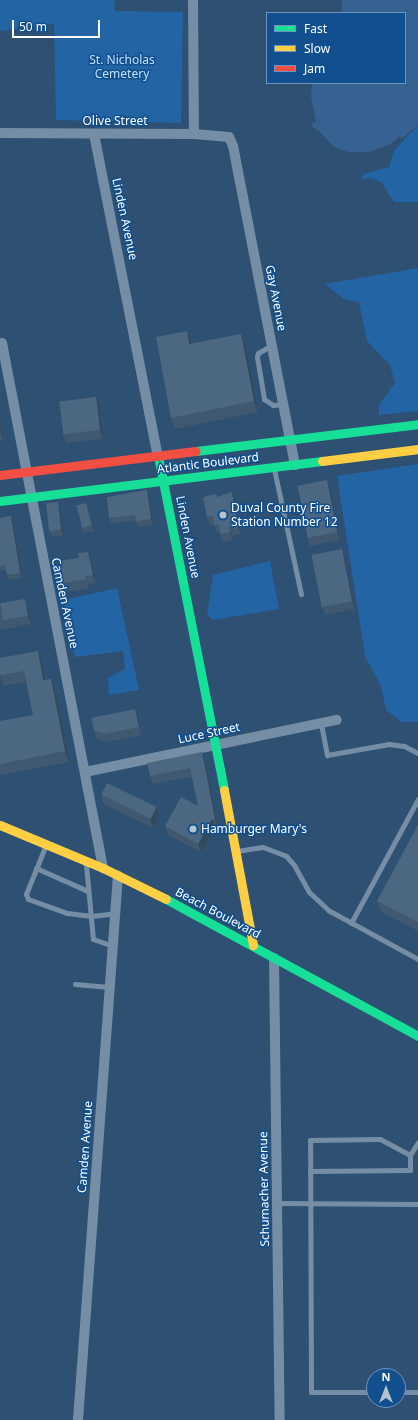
<!DOCTYPE html>
<style>
body{margin:0}
#map{position:relative;width:418px;height:1420px;overflow:hidden;background:#2e5072;font-family:"Noto Sans",sans-serif}
div>[style]{position:absolute}
.green>*{inset:0;background:#2264a4}
.water>*{inset:0;background:#356290}
.lane>*{height:5px;margin:-2.5px;padding:0 2.5px;transform-origin:2.5px;border-radius:2.5px;background:#758ea6}
.street>*{height:10px;margin:-5px;padding:0 5px;transform-origin:5px;border-radius:5px;background:#758ea6}
.fast>*{height:9px;margin:-4.5px;padding:0 4.5px;transform-origin:4.5px;border-radius:4.5px;background:#16e098}
.slow>*{height:9px;margin:-4.5px;padding:0 4.5px;transform-origin:4.5px;border-radius:4.5px;background:#ffcf43}
.jam>*{height:9px;margin:-4.5px;padding:0 4.5px;transform-origin:4.5px;border-radius:4.5px;background:#f24e42}
.wall>*{inset:0;background:#405970}
.shaded-wall>*{inset:0;background:#34485b}
.building>*{inset:0;background:#4b6782;transform-origin:0 0}
.dots>*{width:11px;height:11px;translate:-50% -50%;box-sizing:border-box;border:2px solid #114f8f;border-radius:50%}
span{translate:-50% -50%;white-space:nowrap;text-align:center;line-height:1.15;-webkit-text-stroke:3px #114f8f;paint-order:stroke}
.park-label{font-size:12px;color:#c2e0fd}
.street-label{font-size:12px;color:#fff}
.poi-label{font-size:12px;color:#fff}
.left{translate:0 -50%;text-align:left}
.legend{position:absolute;left:266px;top:12px;width:140px;height:72px;box-sizing:border-box;background:#114f8f;border:1px solid #7095bc;margin:0;padding:5px 7px;list-style:none;font-size:12px;color:#fff}
.legend li{display:flex;align-items:center;gap:8px;height:20px}
.legend b{width:20px;border:1px solid #7095bc}
.north{position:absolute;left:366px;top:1368px;width:40px;height:40px;box-sizing:border-box;background:#114f8f;border:1px solid #7095bc;border-radius:50%;rotate:0deg;font-size:11px;font-weight:700;line-height:16px;text-align:center;color:#fff}
.north::after{content:'';display:block;margin:auto;width:14px;height:18px;background:#b6c2ce;clip-path:polygon(50% 0,100% 100%,50% 72%,0 100%)}
.scale{position:absolute;left:12px;top:20px;width:88px;height:18px;box-sizing:border-box;border:2px solid #fff;border-top:0;padding-left:5px;font-size:12px;line-height:14px;white-space:nowrap;color:#fff;-webkit-text-stroke:3px #114f8f;paint-order:stroke}
</style>
<div id="map">
<div class="green">
<i style="clip-path:polygon(0 0,114px 0,115px 11px,183px 12px,181px 123px,56px 120px,54px 24px,0 31px)"></i>
<i style="clip-path:polygon(418px 125px,418px 202px,394px 202px,382px 183px,372px 178px,361px 179px,364px 174px,389px 167px,394px 151px)"></i>
<i style="clip-path:polygon(418px 268px,418px 411px,379px 415px,379px 405px,395px 383px,390px 365px,367px 341px,359px 302px,344px 299px,325px 284px)"></i>
<i style="clip-path:polygon(418px 464px,418px 722px,402px 722px,386px 710px,381px 686px,365px 656px,337px 476px)"></i>
<i style="clip-path:polygon(270px 561px,279px 609px,213px 620px,207px 614px,213px 575px)"></i>
<i style="clip-path:polygon(117px 588px,139px 690px,109px 695px,108px 678px,125px 669px,123px 651px,75px 657px,64px 600px)"></i>
</div>
<div class="water">
<i style="clip-path:polygon(342px 0,418px 0,418px 125px,403px 138px,399px 137px,389px 145px,368px 152px,348px 152px,334px 147px,318px 130px,313px 128px,312px 123px,316px 122px,311px 96px,312px 83px,405px 83px,405px 13px,342px 13px)"></i>
</div>
<div class="lane">
<i style="left:272px;top:345px;width:16px;rotate:150deg"></i>
<i style="left:258px;top:353px;width:4px;rotate:104deg"></i>
<i style="left:257px;top:357px;width:43px;rotate:80.5deg"></i>
<i style="left:264px;top:399px;width:11px;rotate:34deg"></i>
<i style="left:273px;top:405px;width:11px;rotate:-5deg"></i>
<i style="left:274px;top:469px;width:128px;rotate:77.8deg"></i>
<i style="left:321px;top:724px;width:32px;rotate:79deg"></i>
<i style="left:327px;top:755px;width:63px;rotate:-10.1deg"></i>
<i style="left:389px;top:744px;width:15px;rotate:8deg"></i>
<i style="left:404px;top:746px;width:16px;rotate:27deg"></i>
<i style="left:45px;top:847px;width:51px;rotate:112deg"></i>
<i style="left:26px;top:894px;width:5px;rotate:68deg"></i>
<i style="left:28px;top:899px;width:41px;rotate:19.7deg"></i>
<i style="left:67px;top:913px;width:25px;rotate:7deg"></i>
<i style="left:92px;top:916px;width:23px;rotate:-7deg"></i>
<i style="left:237px;top:851px;width:26px;rotate:-9deg"></i>
<i style="left:263px;top:847px;width:25px;rotate:21deg"></i>
<i style="left:286px;top:856px;width:12px;rotate:48deg"></i>
<i style="left:294px;top:865px;width:31px;rotate:61deg"></i>
<i style="left:309px;top:892px;width:26px;rotate:43deg"></i>
<i style="left:328px;top:910px;width:102px;rotate:28.6deg"></i>
<i style="left:86px;top:865px;width:74px;rotate:84.6deg"></i>
<i style="left:93px;top:939px;width:21px;rotate:19deg"></i>
<i style="left:36px;top:868px;width:57px;rotate:23.9deg"></i>
<i style="left:351px;top:923px;width:141px;rotate:-61.6deg"></i>
<i style="left:75px;top:984px;width:35px;rotate:5deg"></i>
<i style="left:310px;top:1171px;width:100px;rotate:-0.6deg"></i>
<i style="left:410px;top:1170px;width:15px;rotate:-90deg"></i>
<i style="left:277px;top:1203px;width:141px;rotate:0.4deg"></i>
<i style="left:374px;top:1392px;width:63px;rotate:180deg"></i>
<i style="left:311px;top:1392px;width:252px;rotate:-90.2deg"></i>
<i style="left:310px;top:1140px;width:70px;rotate:-0.8deg"></i>
<i style="left:380px;top:1139px;width:34px;rotate:28deg"></i>
<i style="left:410px;top:1155px;width:15px;rotate:-58deg"></i>
<i style="left:398px;top:1392px;width:20px"></i>
</div>
<div class="street">
<i style="left:193px;top:0;width:134px;rotate:89.6deg"></i>
<i style="left:0;top:133px;width:194px;rotate:0.3deg"></i>
<i style="left:194px;top:134px;width:35px;rotate:5deg"></i>
<i style="left:229px;top:137px;width:10px;rotate:66deg"></i>
<i style="left:233px;top:146px;width:325px;rotate:79deg"></i>
<i style="left:94px;top:134px;width:328px;rotate:78.8deg"></i>
<i style="left:2px;top:343px;width:535px;rotate:79.11deg"></i>
<i style="left:85px;top:772px;width:257px;rotate:-11.7deg"></i>
<i style="left:274px;top:958px;width:462px;rotate:89.3deg"></i>
<i style="left:78px;top:1420px;width:546px;rotate:-85.8deg"></i>
</div>
<div class="fast">
<i style="left:196px;top:451px;width:224px;rotate:-6.9deg"></i>
<i style="left:158px;top:456px;width:340px;rotate:78.8deg"></i>
<i style="left:0;top:501px;width:324px;rotate:-7.1deg"></i>
<i style="left:166px;top:899px;width:287px;rotate:28.5deg"></i>
</div>
<div class="slow">
<i style="left:322px;top:461px;width:97px;rotate:-7.1deg"></i>
<i style="left:224px;top:790px;width:158px;rotate:79.4deg"></i>
<i style="left:0;top:825px;width:112px;rotate:22.7deg"></i>
<i style="left:103px;top:868px;width:70px;rotate:26.2deg"></i>
</div>
<div class="jam">
<i style="left:0;top:475px;width:197px;rotate:-7deg"></i>
</div>
<div class="wall">
<i style="clip-path:polygon(187px 331px,191px 344px,241px 334px,245px 345px,258px 412px,175px 429px,171px 418px)"></i>
<i style="clip-path:polygon(96px 397px,99px 405px,103px 439px,66px 443px,63px 435px)"></i>
<i style="clip-path:polygon(0 418px,3px 439px,0 440px)"></i>
<i style="clip-path:polygon(327px 480px,330px 489px,340px 540px,310px 546px,307px 538px)"></i>
<i style="clip-path:polygon(149px 496px,153px 525px,138px 527px,136px 521px,111px 523px,109px 518px)"></i>
<i style="clip-path:polygon(217px 497px,235px 500px,241px 534px,232px 536px,233px 540px,223px 542px,220px 532px,217px 533px,214px 525px,210px 526px,207px 517px)"></i>
<i style="clip-path:polygon(86px 503px,88px 508px,94px 531px,83px 533px,81px 527px)"></i>
<i style="clip-path:polygon(60px 508px,63px 536px,52px 537px,50px 531px)"></i>
<i style="clip-path:polygon(0 518px,13px 520px,22px 578px,9px 580px,6px 570px,0 571px)"></i>
<i style="clip-path:polygon(342px 549px,345px 558px,355px 609px,325px 615px,322px 607px)"></i>
<i style="clip-path:polygon(88px 552px,91px 560px,96px 583px,88px 584px,89px 588px,65px 592px,62px 583px,79px 558px)"></i>
<i style="clip-path:polygon(25px 599px,28px 608px,31px 624px,0 630px,0 604px)"></i>
<i style="clip-path:polygon(38px 651px,42px 662px,45px 680px,55px 689px,69px 762px,0 775px,0 721px,33px 715px,26px 682px,4px 686px,0 674px)"></i>
<i style="clip-path:polygon(138px 717px,142px 735px,107px 742px,97px 739px,94px 730px)"></i>
<i style="clip-path:polygon(205px 760px,218px 827px,215px 827px,201px 852px,168px 835px,165px 826px,198px 806px,192px 777px,153px 784px,150px 776px)"></i>
<i style="clip-path:polygon(101px 795px,156px 807px,159px 815px,153px 828px,104px 804px)"></i>
<i style="clip-path:polygon(418px 825px,418px 931px,381px 912px,377px 901px)"></i>
</div>
<div class="shaded-wall">
<i style="clip-path:polygon(187px 331px,191px 342px,193px 355px,189px 344px)"></i>
<i style="clip-path:polygon(241px 334px,245px 345px,258px 412px,254px 401px)"></i>
<i style="clip-path:polygon(96px 397px,99px 405px,103px 439px,100px 430px)"></i>
<i style="clip-path:polygon(0 418px,0 419px,3px 439px,1px 434px)"></i>
<i style="clip-path:polygon(327px 480px,330px 489px,340px 540px,337px 532px)"></i>
<i style="clip-path:polygon(147px 490px,149px 496px,153px 525px,151px 519px)"></i>
<i style="clip-path:polygon(232px 492px,235px 500px,241px 534px,238px 526px)"></i>
<i style="clip-path:polygon(58px 502px,60px 508px,63px 536px,61px 530px)"></i>
<i style="clip-path:polygon(86px 503px,88px 508px,94px 531px,92px 525px)"></i>
<i style="clip-path:polygon(11px 516px,13px 520px,22px 578px,20px 573px)"></i>
<i style="clip-path:polygon(229px 527px,232px 536px,233px 540px,230px 532px)"></i>
<i style="clip-path:polygon(342px 549px,345px 558px,355px 609px,352px 601px)"></i>
<i style="clip-path:polygon(88px 552px,91px 560px,96px 583px,93px 575px)"></i>
<i style="clip-path:polygon(25px 599px,28px 608px,31px 624px,28px 616px)"></i>
<i style="clip-path:polygon(38px 651px,42px 662px,47px 691px,43px 680px)"></i>
<i style="clip-path:polygon(51px 679px,55px 689px,69px 762px,65px 751px)"></i>
<i style="clip-path:polygon(135px 709px,138px 717px,142px 735px,139px 727px)"></i>
<i style="clip-path:polygon(202px 752px,205px 760px,218px 827px,215px 819px)"></i>
<i style="clip-path:polygon(156px 807px,159px 815px,153px 828px,150px 819px)"></i>
<i style="clip-path:polygon(212px 819px,215px 827px,201px 852px,198px 844px)"></i>
</div>
<div class="building">
<i style="clip-path:polygon(187px 331px,189px 344px,241px 334px,254px 401px,171px 418px,156px 337px)"></i>
<i style="left:96px;top:397px;width:33px;height:37px;rotate:83deg"></i>
<i style="left:327px;top:480px;width:53px;height:30px;rotate:79deg"></i>
<i style="clip-path:polygon(147px 490px,151px 519px,136px 521px,135px 515px,109px 518px,107px 497px)"></i>
<i style="clip-path:polygon(232px 492px,238px 526px,229px 527px,230px 532px,220px 534px,219px 524px,214px 525px,213px 516px,207px 517px,203px 497px,216px 494px,217px 497px)"></i>
<i style="left:58px;top:502px;width:28px;height:12px;rotate:84deg"></i>
<i style="left:86px;top:503px;width:23px;height:10px;rotate:75deg"></i>
<i style="clip-path:polygon(11px 516px,20px 573px,7px 575px,5px 565px,0 566px,0 518px)"></i>
<i style="left:342px;top:549px;width:53px;height:31px;rotate:79deg"></i>
<i style="clip-path:polygon(88px 552px,93px 575px,85px 576px,86px 579px,62px 583px,58px 561px,79px 558px,78px 553px)"></i>
<i style="left:25px;top:599px;width:17px;height:25px;rotate:80deg"></i>
<i style="clip-path:polygon(38px 651px,43px 680px,51px 679px,65px 751px,0 764px,0 721px,33px 715px,24px 671px,0 675px,0 658px)"></i>
<i style="clip-path:polygon(135px 709px,139px 727px,104px 734px,94px 730px,91px 718px)"></i>
<i style="clip-path:polygon(202px 752px,215px 819px,212px 819px,198px 844px,165px 826px,181px 797px,198px 806px,190px 768px,150px 776px,147px 763px)"></i>
<i style="left:107px;top:783px;width:55px;height:13px;rotate:26deg"></i>
<i style="clip-path:polygon(418px 825px,418px 922px,377px 901px)"></i>
</div>
<div class="dots">
<i style="left:223px;top:515px;background:#b6c2ce"></i>
<i style="left:193px;top:829px;background:#b6c2ce"></i>
</div>
<div class="park-label">
<span style="left:122px;top:67px">St. Nicholas<br>Cemetery</span>
</div>
<div class="street-label">
<span style="left:115px;top:121px">Olive Street</span>
<span style="left:125px;top:219px;rotate:78deg">Linden Avenue</span>
<span style="left:276px;top:298px;rotate:79deg">Gay Avenue</span>
<span style="left:208px;top:463px;rotate:-7deg">Atlantic Boulevard</span>
<span style="left:188px;top:537px;rotate:79deg">Linden Avenue</span>
<span style="left:65px;top:603px;rotate:78deg">Camden Avenue</span>
<span style="left:209px;top:733px;rotate:-12deg">Luce Street</span>
<span style="left:218px;top:913px;rotate:28deg">Beach Boulevard</span>
<span style="left:85px;top:1147px;rotate:-86deg">Camden Avenue</span>
<span style="left:264px;top:1189px;rotate:-91deg">Schumacher Avenue</span>
</div>
<div class="poi-label">
<span class="left" style="left:231px;top:515px">Duval County Fire<br>Station Number 12</span>
<span class="left" style="left:201px;top:829px">Hamburger Mary's</span>
</div>
<ul class="legend">
<li><b style="height:5px;background:#16e098"></b>Fast</li>
<li><b style="height:5px;background:#ffcf43"></b>Slow</li>
<li><b style="height:5px;background:#f24e42"></b>Jam</li>
</ul>
<div class="north">N</div>
<div class="scale">50 m</div>
</div>
